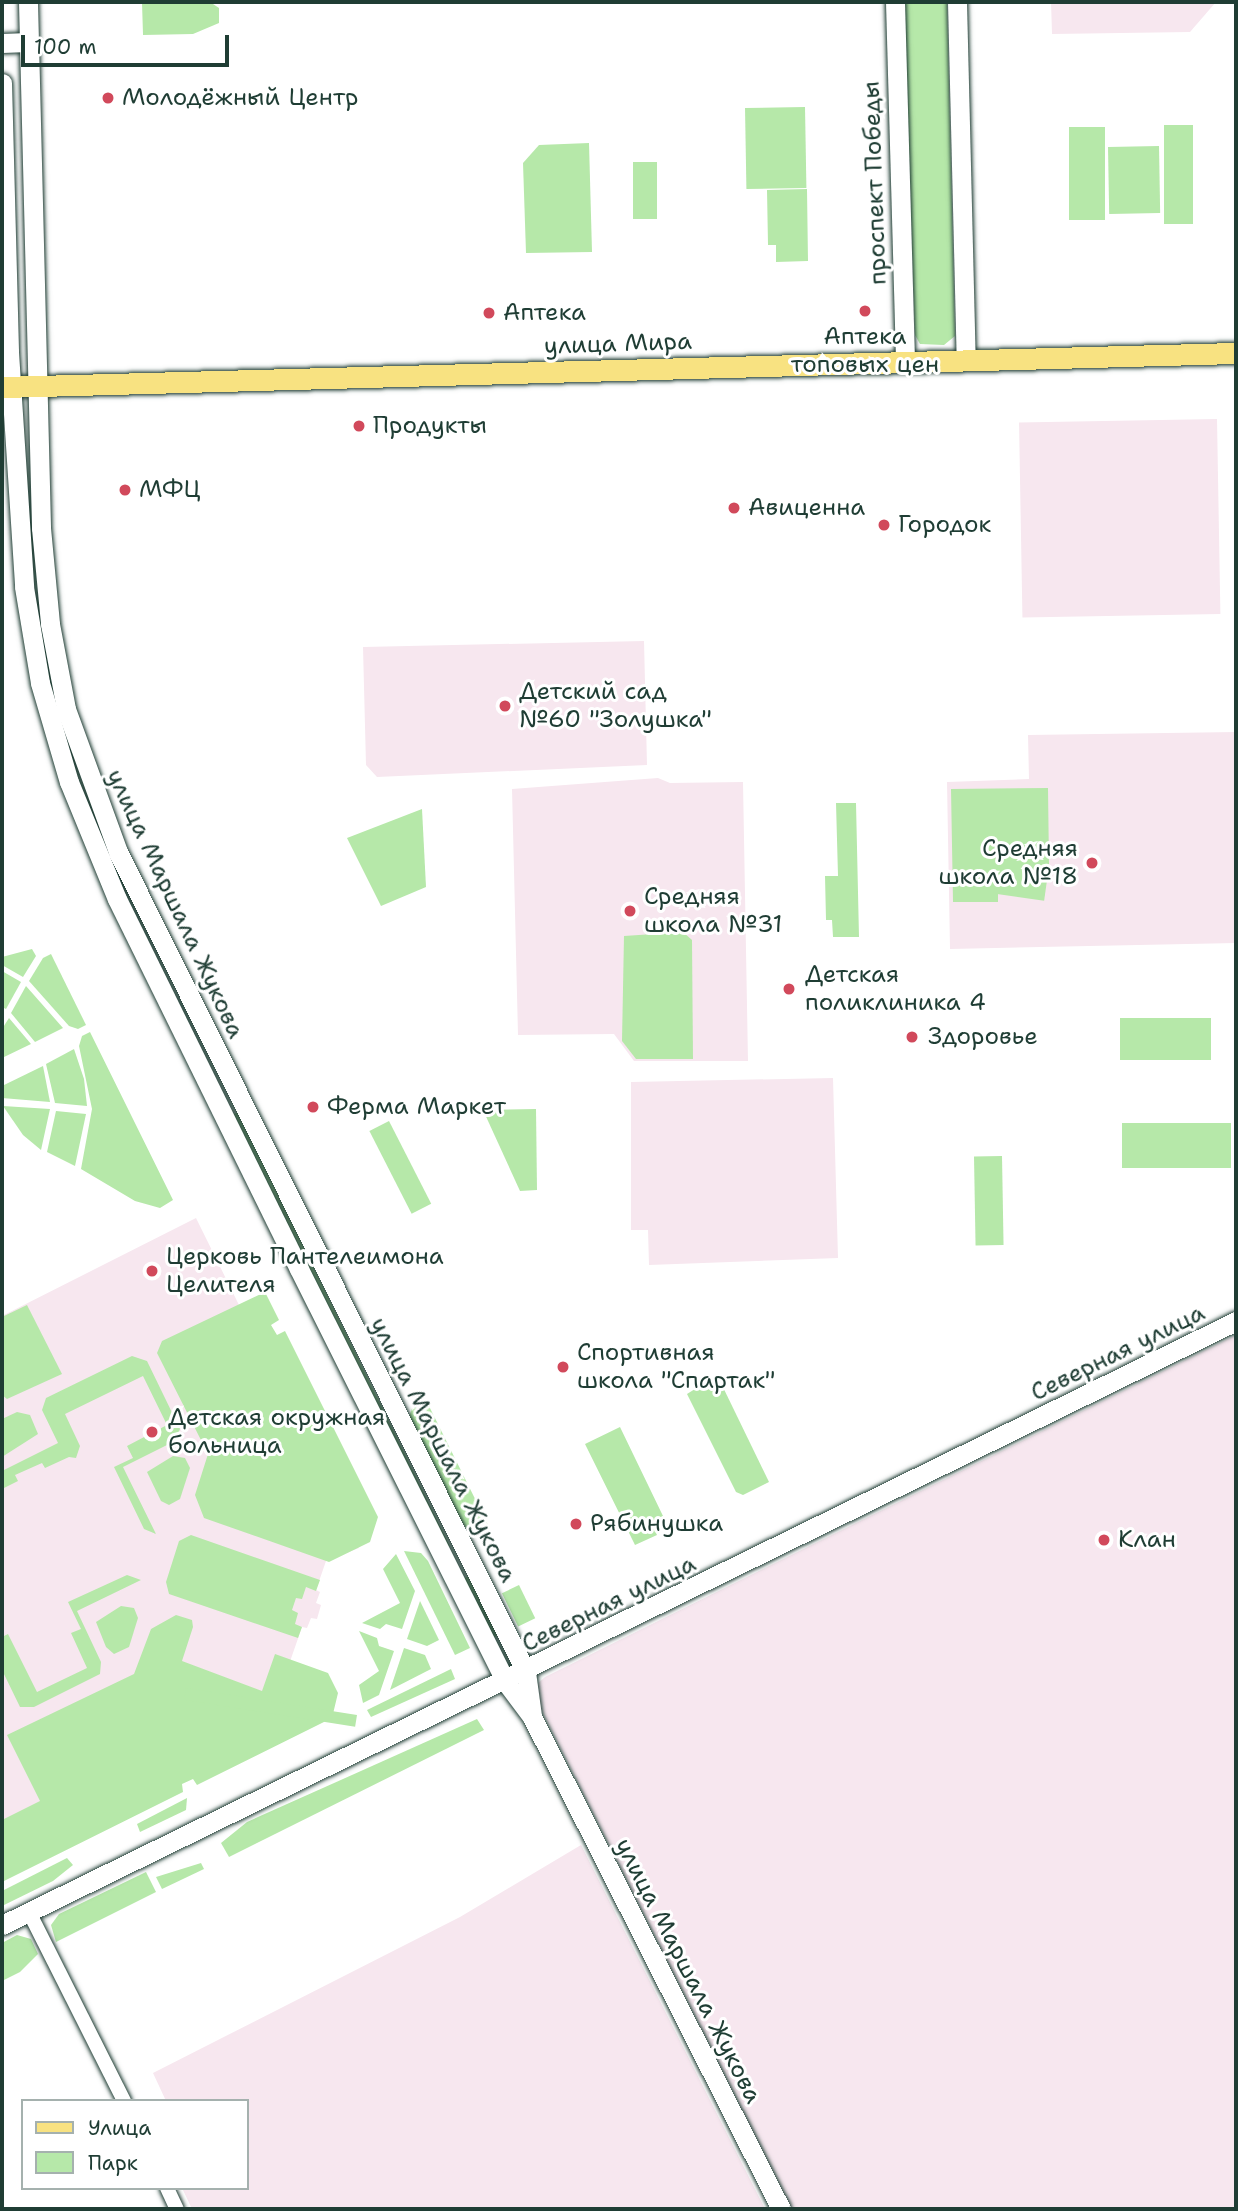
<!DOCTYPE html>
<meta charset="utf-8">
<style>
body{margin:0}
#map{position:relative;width:1238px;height:2211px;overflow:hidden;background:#fff;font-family:"Shantell Sans",sans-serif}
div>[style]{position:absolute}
.built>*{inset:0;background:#f7e7ef;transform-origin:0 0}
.green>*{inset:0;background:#b6e8a9;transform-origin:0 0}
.roads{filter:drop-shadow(0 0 2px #1f3d34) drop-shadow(0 0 2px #1f3d34)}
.street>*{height:14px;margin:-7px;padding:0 7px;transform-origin:7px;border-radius:7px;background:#fff}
.secondary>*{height:19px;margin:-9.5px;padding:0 9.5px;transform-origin:9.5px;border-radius:9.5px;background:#fff}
.primary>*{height:21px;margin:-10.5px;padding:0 10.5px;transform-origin:10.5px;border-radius:10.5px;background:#f8e281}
.dots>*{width:19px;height:19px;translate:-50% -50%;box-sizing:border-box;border:4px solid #fff;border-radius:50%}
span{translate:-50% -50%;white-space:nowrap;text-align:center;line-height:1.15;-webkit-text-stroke:6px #fff;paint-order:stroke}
.poi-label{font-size:24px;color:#1f3d34}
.left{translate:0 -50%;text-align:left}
.right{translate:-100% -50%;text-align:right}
.street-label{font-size:24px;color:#1f3d34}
.frame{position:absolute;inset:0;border:4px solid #1f3d34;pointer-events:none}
.legend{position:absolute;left:21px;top:2099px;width:228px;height:91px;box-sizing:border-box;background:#fff;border:2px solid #a5b1ae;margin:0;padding:9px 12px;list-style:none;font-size:21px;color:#1f3d34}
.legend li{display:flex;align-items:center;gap:14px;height:35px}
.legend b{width:35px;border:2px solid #a5b1ae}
.scale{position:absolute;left:21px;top:35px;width:208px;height:32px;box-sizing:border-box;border:4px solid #1f3d34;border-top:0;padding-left:9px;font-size:21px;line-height:24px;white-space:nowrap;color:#1f3d34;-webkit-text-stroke:5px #fff;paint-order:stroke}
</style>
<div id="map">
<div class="built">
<i style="clip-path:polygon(1051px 2px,1216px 2px,1190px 32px,1052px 34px)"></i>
<i style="left:1217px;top:419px;width:195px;height:198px;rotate:89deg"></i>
<i style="clip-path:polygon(644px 641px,647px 765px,377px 777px,366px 765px,363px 647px)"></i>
<i style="clip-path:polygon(1236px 732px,1236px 943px,950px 949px,947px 782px,1029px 779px,1028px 735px)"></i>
<i style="clip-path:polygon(658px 778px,670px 783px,743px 782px,748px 1061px,634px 1061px,614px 1034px,518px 1035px,512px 789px)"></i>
<i style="clip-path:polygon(833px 1078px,838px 1258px,649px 1265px,648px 1230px,631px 1230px,631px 1082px)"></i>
<i style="clip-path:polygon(196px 1218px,359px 1548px,326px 1561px,316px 1590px,320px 1592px,316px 1603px,321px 1605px,317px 1619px,311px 1618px,307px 1628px,302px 1627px,286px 1673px,299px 1701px,2px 1848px,2px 1316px)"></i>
<i style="clip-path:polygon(1236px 1335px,1236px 2209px,792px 2209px,538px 1703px,537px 1684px,545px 1677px)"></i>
<i style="clip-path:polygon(581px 1845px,765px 2209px,192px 2209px,182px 2188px,247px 2188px,247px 2101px,166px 2101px,153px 2073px,460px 1917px)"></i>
</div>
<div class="green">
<i style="clip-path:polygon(142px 2px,210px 2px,219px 8px,219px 23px,193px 34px,143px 35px)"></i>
<i style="clip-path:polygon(904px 2px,947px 2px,955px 336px,944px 345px,920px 344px,915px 335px)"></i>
<i style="left:805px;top:107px;width:81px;height:60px;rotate:89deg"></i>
<i style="left:1164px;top:125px;width:29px;height:99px"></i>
<i style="left:1069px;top:127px;width:36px;height:93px"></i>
<i style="clip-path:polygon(589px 143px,592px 252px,526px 253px,523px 163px,539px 145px)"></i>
<i style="left:1159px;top:146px;width:67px;height:51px;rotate:89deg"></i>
<i style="left:633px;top:162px;width:24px;height:57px"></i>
<i style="clip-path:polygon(807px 189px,808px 261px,776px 262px,776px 245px,768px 245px,767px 190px)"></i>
<i style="clip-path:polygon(1048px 788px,1049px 865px,998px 866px,998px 902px,953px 902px,951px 789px)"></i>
<i style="clip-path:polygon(836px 803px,856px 803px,859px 937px,833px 937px,832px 920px,826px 920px,825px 876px,838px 876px)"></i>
<i style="clip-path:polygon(422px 809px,426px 887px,381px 906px,347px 838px)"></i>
<i style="left:1049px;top:866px;width:35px;height:51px;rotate:98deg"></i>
<i style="clip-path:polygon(683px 932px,692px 940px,693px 1059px,636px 1059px,622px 1041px,624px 936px)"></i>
<i style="clip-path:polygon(32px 949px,36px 956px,23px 977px,2px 965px,2px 957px)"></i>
<i style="clip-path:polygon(51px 954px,86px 1025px,78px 1029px,69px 1026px,29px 981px,43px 958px)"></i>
<i style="clip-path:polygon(2px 971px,21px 982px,6px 1009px,2px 1007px)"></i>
<i style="clip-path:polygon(26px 986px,63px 1028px,35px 1042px,11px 1013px)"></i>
<i style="clip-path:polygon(9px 1018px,31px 1044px,2px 1058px,2px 1029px)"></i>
<i style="left:1120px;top:1018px;width:91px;height:42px"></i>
<i style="clip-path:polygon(90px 1032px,173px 1200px,160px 1208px,135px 1201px,81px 1169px,92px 1109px,79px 1046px,82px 1036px)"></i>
<i style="clip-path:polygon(74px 1049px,84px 1079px,87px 1106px,55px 1103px,46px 1064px)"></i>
<i style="clip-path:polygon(43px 1066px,50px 1102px,2px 1098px,2px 1086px)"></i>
<i style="clip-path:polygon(3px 1106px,50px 1109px,41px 1150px,23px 1135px)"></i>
<i style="clip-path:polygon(536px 1109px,537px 1190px,520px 1191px,483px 1110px)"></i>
<i style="clip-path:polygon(56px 1111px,86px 1114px,75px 1166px,47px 1152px)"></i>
<i style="left:238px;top:1112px;width:483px;height:5px;rotate:64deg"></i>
<i style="left:389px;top:1121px;width:93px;height:22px;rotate:63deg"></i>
<i style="left:1231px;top:1123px;width:45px;height:109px;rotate:90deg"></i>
<i style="left:1002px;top:1156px;width:89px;height:28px;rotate:89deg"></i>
<i style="clip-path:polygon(265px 1292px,279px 1320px,271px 1325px,277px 1335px,285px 1331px,378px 1517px,370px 1542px,329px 1562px,204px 1518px,195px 1495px,208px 1454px,157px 1353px,162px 1341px)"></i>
<i style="clip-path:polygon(27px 1305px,62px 1374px,7px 1399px,2px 1395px,2px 1317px)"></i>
<i style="clip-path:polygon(132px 1356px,147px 1361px,180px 1429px,175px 1441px,123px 1467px,156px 1534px,144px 1529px,114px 1467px,133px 1458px,127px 1446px,167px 1425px,143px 1376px,65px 1414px,80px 1446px,76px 1458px,69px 1457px,45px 1468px,42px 1463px,15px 1475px,18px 1481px,2px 1489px,2px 1471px,58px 1443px,42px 1410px,46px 1398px)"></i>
<i style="clip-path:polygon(714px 1377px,719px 1379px,769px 1482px,743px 1495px,736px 1492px,687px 1394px)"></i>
<i style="clip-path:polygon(426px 1400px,490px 1529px,473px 1537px,455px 1513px,409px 1417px,412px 1408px)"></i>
<i style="clip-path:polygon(17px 1412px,30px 1415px,38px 1434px,2px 1457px,2px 1419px)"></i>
<i style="clip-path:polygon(620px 1427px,663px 1516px,651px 1522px,657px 1535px,635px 1545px,585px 1444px)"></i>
<i style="clip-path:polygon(173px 1456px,185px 1458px,190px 1468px,180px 1499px,169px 1505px,161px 1501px,147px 1472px)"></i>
<i style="clip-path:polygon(191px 1535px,320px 1580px,316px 1591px,306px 1587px,302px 1599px,296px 1598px,292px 1610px,298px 1613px,295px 1624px,302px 1627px,298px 1638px,169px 1594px,166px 1582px,179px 1541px)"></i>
<i style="clip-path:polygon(404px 1551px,421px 1553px,428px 1561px,470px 1648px,455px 1655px)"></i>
<i style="clip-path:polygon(396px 1554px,415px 1591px,402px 1629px,386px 1624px,380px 1629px,362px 1623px,400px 1603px,383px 1569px)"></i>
<i style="clip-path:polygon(127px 1575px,141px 1580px,77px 1611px,101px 1662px,100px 1674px,34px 1707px,20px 1707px,2px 1670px,2px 1637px,8px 1634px,37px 1692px,87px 1668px,71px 1633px,81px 1629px,68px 1602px)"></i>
<i style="left:469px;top:1576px;width:66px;height:7px;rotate:64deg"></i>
<i style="left:519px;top:1585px;width:37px;height:19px;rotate:64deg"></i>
<i style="clip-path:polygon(420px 1601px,439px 1640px,427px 1646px,407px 1639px)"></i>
<i style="clip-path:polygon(121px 1606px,134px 1608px,138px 1618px,129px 1647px,114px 1654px,106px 1647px,96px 1622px)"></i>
<i style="clip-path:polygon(176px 1615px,192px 1620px,193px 1627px,182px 1661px,262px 1691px,275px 1654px,328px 1673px,338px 1693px,332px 1718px,197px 1785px,193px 1779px,182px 1784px,183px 1792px,2px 1882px,2px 1820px,40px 1801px,7px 1735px,134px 1674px,151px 1629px)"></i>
<i style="clip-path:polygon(359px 1631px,377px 1638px,379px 1646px,394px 1651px,379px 1695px,363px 1703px,359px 1685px,379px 1671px)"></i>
<i style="clip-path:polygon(404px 1648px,425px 1655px,431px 1669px,390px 1690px)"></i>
<i style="clip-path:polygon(451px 1669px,455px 1679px,371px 1717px,367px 1710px)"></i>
<i style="left:357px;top:1715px;width:12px;height:173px;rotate:99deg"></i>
<i style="clip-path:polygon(477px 1719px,484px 1730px,229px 1857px,221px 1843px,247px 1822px)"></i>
<i style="clip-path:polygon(187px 1798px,186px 1810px,140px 1832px,137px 1824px)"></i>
<i style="clip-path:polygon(67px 1858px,73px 1865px,53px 1881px,2px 1906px,2px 1891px)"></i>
<i style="clip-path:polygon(201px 1863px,204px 1869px,162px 1889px,156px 1877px)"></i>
<i style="clip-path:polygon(146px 1872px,156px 1892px,56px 1942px,51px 1925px,59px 1914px)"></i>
<i style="clip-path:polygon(17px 1935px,31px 1939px,38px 1954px,20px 1972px,2px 1981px,2px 1943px)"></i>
</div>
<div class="roads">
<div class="street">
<i style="left:29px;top:1912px;width:212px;rotate:63.3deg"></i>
<i style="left:167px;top:2188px;width:23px;rotate:65deg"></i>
</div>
<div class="secondary">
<i style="left:28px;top:2px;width:526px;rotate:88.58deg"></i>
<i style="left:41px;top:528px;width:96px;rotate:84.6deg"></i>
<i style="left:50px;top:624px;width:86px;rotate:79.3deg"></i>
<i style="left:66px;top:709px;width:152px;rotate:70deg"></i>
<i style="left:118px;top:852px;width:916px;rotate:63.55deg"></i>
<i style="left:526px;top:1672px;width:44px;rotate:82.2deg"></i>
<i style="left:895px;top:2px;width:360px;rotate:88.4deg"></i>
<i style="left:957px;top:2px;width:358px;rotate:88.6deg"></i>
<i style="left:2px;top:43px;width:26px;rotate:-2deg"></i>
<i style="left:2px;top:83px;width:269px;rotate:88.5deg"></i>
<i style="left:9px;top:352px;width:235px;rotate:86.3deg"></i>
<i style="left:24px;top:587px;width:97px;rotate:80.5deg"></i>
<i style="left:40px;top:683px;width:103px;rotate:73.7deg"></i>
<i style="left:69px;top:782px;width:126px;rotate:67.7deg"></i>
<i style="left:117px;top:899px;width:412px;rotate:63.8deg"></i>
<i style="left:299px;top:1269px;width:461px;rotate:63.4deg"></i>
<i style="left:505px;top:1681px;width:45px;rotate:53.1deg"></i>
<i style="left:532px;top:1717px;width:551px;rotate:63.16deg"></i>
<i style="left:2px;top:1925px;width:1374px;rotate:-26.08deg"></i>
</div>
<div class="primary">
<i style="left:2px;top:387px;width:1234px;rotate:-1.58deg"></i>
</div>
</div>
<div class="dots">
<i style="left:108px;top:98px;background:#d1495b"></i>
<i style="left:865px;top:311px;background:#d1495b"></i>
<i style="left:489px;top:313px;background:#d1495b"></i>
<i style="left:359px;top:426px;background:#d1495b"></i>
<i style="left:125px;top:490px;background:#d1495b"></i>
<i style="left:734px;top:508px;background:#d1495b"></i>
<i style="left:884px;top:525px;background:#d1495b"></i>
<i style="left:505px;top:706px;background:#d1495b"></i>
<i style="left:1092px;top:863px;background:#d1495b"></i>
<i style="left:630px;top:911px;background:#d1495b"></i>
<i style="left:789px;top:989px;background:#d1495b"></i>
<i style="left:912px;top:1037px;background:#d1495b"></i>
<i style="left:313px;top:1107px;background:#d1495b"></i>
<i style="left:152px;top:1271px;background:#d1495b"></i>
<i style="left:563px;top:1367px;background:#d1495b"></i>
<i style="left:152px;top:1432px;background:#d1495b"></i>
<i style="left:576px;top:1524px;background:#d1495b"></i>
<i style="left:1104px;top:1540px;background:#d1495b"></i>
</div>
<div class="poi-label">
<span class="left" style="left:122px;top:98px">Молодёжный Центр</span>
<span class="left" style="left:503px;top:313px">Аптека</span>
<span style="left:865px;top:351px">Аптека<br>топовых цен</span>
<span class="left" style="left:373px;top:426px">Продукты</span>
<span class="left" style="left:139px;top:490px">МФЦ</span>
<span class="left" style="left:748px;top:508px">Авиценна</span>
<span class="left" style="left:898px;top:525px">Городок</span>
<span class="left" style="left:519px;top:706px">Детский сад<br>№60 "Золушка"</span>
<span class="right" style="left:1078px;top:863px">Средняя<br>школа №18</span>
<span class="left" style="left:644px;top:911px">Средняя<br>школа №31</span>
<span class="left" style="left:805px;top:989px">Детская<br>поликлиника 4</span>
<span class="left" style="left:928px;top:1037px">Здоровье</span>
<span class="left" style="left:327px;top:1107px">Ферма Маркет</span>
<span class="left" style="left:166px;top:1271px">Церковь Пантелеимона<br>Целителя</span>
<span class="left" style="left:577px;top:1367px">Спортивная<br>школа "Спартак"</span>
<span class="left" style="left:168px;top:1432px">Детская окружная<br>больница</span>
<span class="left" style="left:590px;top:1524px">Рябинушка</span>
<span class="left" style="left:1118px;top:1540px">Клан</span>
</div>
<div class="street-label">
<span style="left:875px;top:183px;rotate:-92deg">проспект Победы</span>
<span style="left:618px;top:344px;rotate:-2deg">улица Мира</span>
<span style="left:175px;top:904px;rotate:65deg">улица Маршала Жукова</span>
<span style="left:1118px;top:1353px;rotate:-26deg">Северная улица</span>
<span style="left:443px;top:1450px;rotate:63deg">улица Маршала Жукова</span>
<span style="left:609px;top:1604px;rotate:-26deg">Северная улица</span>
<span style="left:688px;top:1971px;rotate:63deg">улица Маршала Жукова</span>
</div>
<div class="frame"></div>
<ul class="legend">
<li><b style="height:9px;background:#f8e281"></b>Улица</li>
<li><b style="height:19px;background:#b6e8a9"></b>Парк</li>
</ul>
<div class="scale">100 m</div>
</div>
